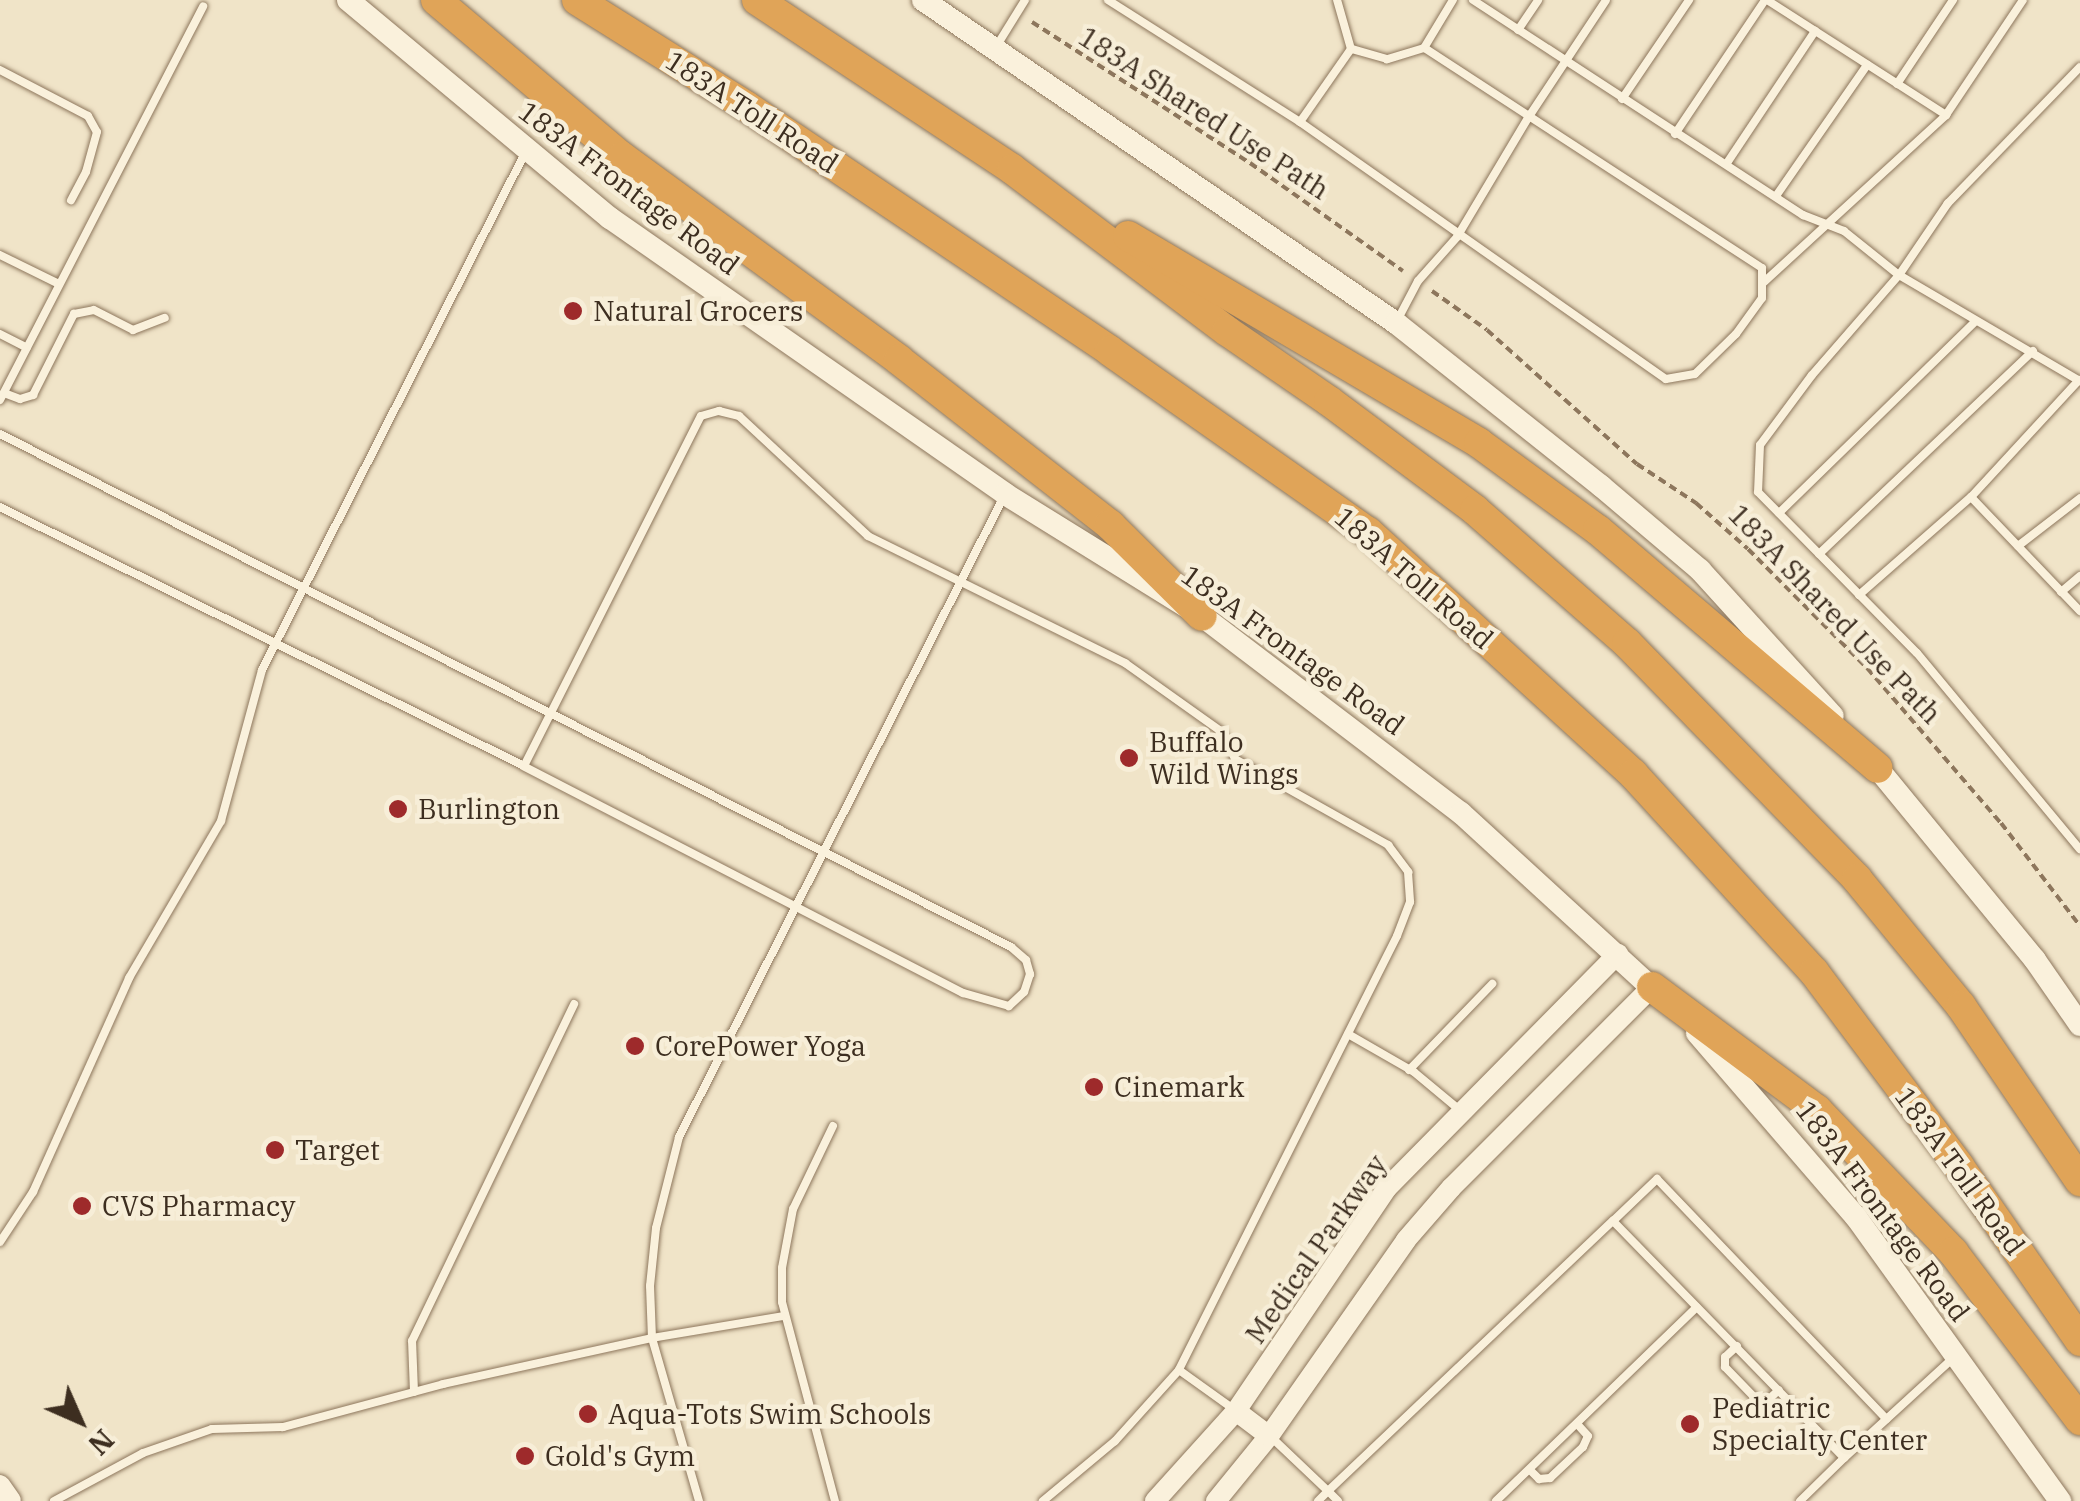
<!DOCTYPE html>
<style>
body{margin:0}
#map{position:relative;width:2080px;height:1501px;overflow:hidden;background:#f0e4c8;font-family:"IBM Plex Serif",serif}
div>[style]{position:absolute}
.path>*{height:4px;margin-top:-2px;transform-origin:0;background:repeating-linear-gradient(90deg,#8d765c 0 8px,transparent 0 13px)}
.roads{filter:drop-shadow(0 0 2px #8d765c) drop-shadow(0 0 2px #8d765c)}
.service>*{height:8px;margin:-4px;padding:0 4px;transform-origin:4px;border-radius:4px;background:#faf1dc}
.tertiary>*{height:20px;margin:-10px;padding:0 10px;transform-origin:10px;border-radius:10px;background:#faf1dc}
.secondary>*{height:22px;margin:-11px;padding:0 11px;transform-origin:11px;border-radius:11px;background:#faf1dc}
.motorway>*{height:30px;margin:-15px;padding:0 15px;transform-origin:15px;border-radius:15px;background:#e0a458}
.dots>*{width:28px;height:28px;translate:-50% -50%;box-sizing:border-box;border:5px solid #f7eed8;border-radius:50%}
span{translate:-50% -50%;white-space:nowrap;text-align:center;line-height:1.15;-webkit-text-stroke:9px #f7eed8;paint-order:stroke}
.street-label{font-size:28px;color:#3d2e20}
.poi-label{font-size:28px;color:#3d2e20}
.left{translate:0 -50%;text-align:left}
.north{position:absolute;left:30px;top:1371px;width:100px;height:100px;-webkit-text-stroke:8px #f7eed8;paint-order:stroke;rotate:135deg;font-size:28px;font-weight:700;line-height:40px;text-align:center;color:#3d2e20}
.north::after{content:'';display:block;margin:auto;width:35px;height:45px;background:#3d2e20;clip-path:polygon(50% 0,100% 100%,50% 72%,0 100%)}
</style>
<div id="map">
<div class="path">
<i style="left:1032px;top:22px;width:260px;rotate:32.9deg"></i>
<i style="left:1250px;top:163px;width:187px;rotate:35.2deg"></i>
<i style="left:1432px;top:291px;width:67px;rotate:35.3deg"></i>
<i style="left:1487px;top:330px;width:201px;rotate:41.8deg"></i>
<i style="left:1637px;top:464px;width:71px;rotate:33.5deg"></i>
<i style="left:1696px;top:503px;width:69px;rotate:41.5deg"></i>
<i style="left:1748px;top:549px;width:168px;rotate:45deg"></i>
<i style="left:1867px;top:668px;width:205px;rotate:49.2deg"></i>
<i style="left:2001px;top:823px;width:130px;rotate:52.5deg"></i>
</div>
<div class="roads">
<div class="service">
<i style="left:1108px;top:0;width:227px;rotate:32.4deg"></i>
<i style="left:1300px;top:122px;width:447px;rotate:35.1deg"></i>
<i style="left:1666px;top:379px;width:29px;rotate:-10deg"></i>
<i style="left:1695px;top:374px;width:57px;rotate:-44.3deg"></i>
<i style="left:1736px;top:334px;width:44px;rotate:-54.2deg"></i>
<i style="left:1762px;top:298px;width:30px;rotate:-90deg"></i>
<i style="left:1762px;top:268px;width:403px;rotate:-146.9deg"></i>
<i style="left:1424px;top:48px;width:39px;rotate:163deg"></i>
<i style="left:1387px;top:59px;width:37px;rotate:-164deg"></i>
<i style="left:1351px;top:49px;width:51px;rotate:-105.9deg"></i>
<i style="left:1473px;top:0;width:394px;rotate:33.1deg"></i>
<i style="left:1803px;top:215px;width:44px;rotate:21.3deg"></i>
<i style="left:1844px;top:231px;width:70px;rotate:38.7deg"></i>
<i style="left:1899px;top:275px;width:210px;rotate:30.4deg"></i>
<i style="left:1767px;top:0;width:213px;rotate:32.7deg"></i>
<i style="left:1518px;top:30px;width:36px;rotate:-56deg"></i>
<i style="left:996px;top:47px;width:55px;rotate:-58.3deg"></i>
<i style="left:1424px;top:48px;width:56px;rotate:-58.9deg"></i>
<i style="left:2080px;top:67px;width:190px;rotate:134.1deg"></i>
<i style="left:1948px;top:203px;width:87px;rotate:124.2deg"></i>
<i style="left:1899px;top:275px;width:133px;rotate:131deg"></i>
<i style="left:1812px;top:375px;width:87px;rotate:126.6deg"></i>
<i style="left:1760px;top:445px;width:47px;rotate:92.4deg"></i>
<i style="left:1758px;top:492px;width:226px;rotate:45.4deg"></i>
<i style="left:1917px;top:653px;width:255px;rotate:50.3deg"></i>
<i style="left:0;top:70px;width:99px;rotate:27.6deg"></i>
<i style="left:88px;top:116px;width:18px;rotate:61deg"></i>
<i style="left:97px;top:132px;width:41px;rotate:105.4deg"></i>
<i style="left:86px;top:172px;width:32px;rotate:118deg"></i>
<i style="left:1897px;top:84px;width:101px;rotate:-56.3deg"></i>
<i style="left:1622px;top:99px;width:120px;rotate:-55.9deg"></i>
<i style="left:1300px;top:122px;width:89px;rotate:-55.1deg"></i>
<i style="left:1675px;top:134px;width:161px;rotate:-56.1deg"></i>
<i style="left:1727px;top:163px;width:159px;rotate:-56.3deg"></i>
<i style="left:1776px;top:196px;width:160px;rotate:-55.2deg"></i>
<i style="left:0;top:255px;width:66px;rotate:26.2deg"></i>
<i style="left:1764px;top:282px;width:247px;rotate:-42.5deg"></i>
<i style="left:1946px;top:115px;width:138px;rotate:-56.2deg"></i>
<i style="left:1398px;top:319px;width:43px;rotate:-62.2deg"></i>
<i style="left:1418px;top:281px;width:59px;rotate:-48.4deg"></i>
<i style="left:1457px;top:237px;width:139px;rotate:-59.2deg"></i>
<i style="left:1528px;top:118px;width:141px;rotate:-56.5deg"></i>
<i style="left:0;top:334px;width:30px;rotate:27deg"></i>
<i style="left:2079px;top:380px;width:159px;rotate:132.7deg"></i>
<i style="left:1971px;top:497px;width:158px;rotate:46.3deg"></i>
<i style="left:4px;top:393px;width:17px;rotate:21deg"></i>
<i style="left:20px;top:399px;width:14px;rotate:-17deg"></i>
<i style="left:33px;top:395px;width:91px;rotate:-63.2deg"></i>
<i style="left:74px;top:314px;width:20px;rotate:-11deg"></i>
<i style="left:94px;top:310px;width:44px;rotate:27.1deg"></i>
<i style="left:133px;top:330px;width:34px;rotate:-21deg"></i>
<i style="left:0;top:400px;width:443px;rotate:-62.7deg"></i>
<i style="left:0;top:434px;width:1134px;rotate:26.9deg"></i>
<i style="left:1011px;top:947px;width:20px;rotate:41deg"></i>
<i style="left:1026px;top:960px;width:15px;rotate:74deg"></i>
<i style="left:1030px;top:974px;width:19px;rotate:108deg"></i>
<i style="left:1024px;top:992px;width:21px;rotate:137deg"></i>
<i style="left:1009px;top:1006px;width:48px;rotate:-164.2deg"></i>
<i style="left:963px;top:993px;width:494px;rotate:-152.7deg"></i>
<i style="left:524px;top:766px;width:585px;rotate:-153.7deg"></i>
<i style="left:1779px;top:513px;width:274px;rotate:-44.3deg"></i>
<i style="left:2018px;top:546px;width:78px;rotate:-37.7deg"></i>
<i style="left:1819px;top:554px;width:295px;rotate:-43.5deg"></i>
<i style="left:2061px;top:592px;width:25px;rotate:-40deg"></i>
<i style="left:1859px;top:595px;width:149px;rotate:-41.2deg"></i>
<i style="left:524px;top:766px;width:392px;rotate:-63.2deg"></i>
<i style="left:701px;top:416px;width:19px;rotate:-16deg"></i>
<i style="left:719px;top:411px;width:21px;rotate:14deg"></i>
<i style="left:739px;top:416px;width:176px;rotate:42.9deg"></i>
<i style="left:868px;top:536px;width:287px;rotate:26.3deg"></i>
<i style="left:1125px;top:663px;width:119px;rotate:35.4deg"></i>
<i style="left:1222px;top:732px;width:30px;rotate:64deg"></i>
<i style="left:1235px;top:759px;width:176px;rotate:29.3deg"></i>
<i style="left:1388px;top:845px;width:34px;rotate:53deg"></i>
<i style="left:1408px;top:872px;width:30px;rotate:86deg"></i>
<i style="left:1410px;top:902px;width:36px;rotate:111deg"></i>
<i style="left:1397px;top:936px;width:486px;rotate:116.7deg"></i>
<i style="left:1179px;top:1370px;width:96px;rotate:132deg"></i>
<i style="left:1115px;top:1441px;width:94px;rotate:140.2deg"></i>
<i style="left:1348px;top:1034px;width:76px;rotate:29.9deg"></i>
<i style="left:1414px;top:1072px;width:62px;rotate:39.8deg"></i>
<i style="left:1409px;top:1070px;width:120px;rotate:-46deg"></i>
<i style="left:833px;top:1126px;width:92px;rotate:115.7deg"></i>
<i style="left:793px;top:1209px;width:60px;rotate:100.6deg"></i>
<i style="left:782px;top:1268px;width:34px;rotate:90deg"></i>
<i style="left:782px;top:1302px;width:206px;rotate:75.1deg"></i>
<i style="left:1613px;top:1221px;width:61px;rotate:-43.7deg"></i>
<i style="left:1657px;top:1179px;width:332px;rotate:46.3deg"></i>
<i style="left:0;top:1242px;width:60px;rotate:-56.6deg"></i>
<i style="left:33px;top:1192px;width:235px;rotate:-65.8deg"></i>
<i style="left:129px;top:978px;width:182px;rotate:-59.6deg"></i>
<i style="left:221px;top:821px;width:156px;rotate:-74.8deg"></i>
<i style="left:262px;top:670px;width:582px;rotate:-63.04deg"></i>
<i style="left:1737px;top:1346px;width:16px;rotate:137deg"></i>
<i style="left:1725px;top:1357px;width:10px;rotate:90deg"></i>
<i style="left:1725px;top:1367px;width:46px;rotate:45.9deg"></i>
<i style="left:1757px;top:1400px;width:10px;rotate:6deg"></i>
<i style="left:1767px;top:1401px;width:16px;rotate:-43deg"></i>
<i style="left:1179px;top:1370px;width:70px;rotate:35.7deg"></i>
<i style="left:414px;top:1392px;width:51px;rotate:-92.2deg"></i>
<i style="left:412px;top:1341px;width:374px;rotate:-64.3deg"></i>
<i style="left:1270px;top:1436px;width:80px;rotate:43.5deg"></i>
<i style="left:1328px;top:1491px;width:393px;rotate:-43.5deg"></i>
<i style="left:1613px;top:1221px;width:331px;rotate:45.7deg"></i>
<i style="left:1844px;top:1458px;width:147px;rotate:-42.5deg"></i>
<i style="left:1530px;top:1470px;width:13px;rotate:45deg"></i>
<i style="left:1539px;top:1479px;width:11px;rotate:-5deg"></i>
<i style="left:1550px;top:1478px;width:45px;rotate:-43.2deg"></i>
<i style="left:1583px;top:1447px;width:12px;rotate:-66deg"></i>
<i style="left:1588px;top:1436px;width:15px;rotate:-132deg"></i>
<i style="left:54px;top:1501px;width:101px;rotate:-28.3deg"></i>
<i style="left:143px;top:1453px;width:73px;rotate:-19.2deg"></i>
<i style="left:212px;top:1429px;width:71px;rotate:-1.6deg"></i>
<i style="left:283px;top:1427px;width:166px;rotate:-15deg"></i>
<i style="left:443px;top:1384px;width:214px;rotate:-12.4deg"></i>
<i style="left:652px;top:1338px;width:133px;rotate:-9.5deg"></i>
<i style="left:699px;top:1501px;width:170px;rotate:-106.1deg"></i>
<i style="left:652px;top:1338px;width:52px;rotate:-92.2deg"></i>
<i style="left:650px;top:1286px;width:58px;rotate:-84.1deg"></i>
<i style="left:656px;top:1228px;width:94px;rotate:-75.8deg"></i>
<i style="left:679px;top:1137px;width:716px;rotate:-63.11deg"></i>
<i style="left:1318px;top:1501px;width:14px;rotate:-45deg"></i>
<i style="left:1328px;top:1491px;width:14px;rotate:45deg"></i>
<i style="left:1496px;top:1501px;width:279px;rotate:-44deg"></i>
<i style="left:1800px;top:1501px;width:62px;rotate:-44.3deg"></i>
</div>
<div class="tertiary">
<i style="left:1236px;top:1411px;width:41px;rotate:37.1deg"></i>
<i style="left:0;top:1485px;width:19px;rotate:55deg"></i>
<i style="left:1155px;top:1501px;width:121px;rotate:-48deg"></i>
<i style="left:1236px;top:1411px;width:269px;rotate:-55.9deg"></i>
<i style="left:1387px;top:1188px;width:329px;rotate:-45.4deg"></i>
<i style="left:1216px;top:1501px;width:84px;rotate:-50.8deg"></i>
<i style="left:1269px;top:1436px;width:239px;rotate:-55deg"></i>
<i style="left:1406px;top:1240px;width:69px;rotate:-49.1deg"></i>
<i style="left:1451px;top:1188px;width:284px;rotate:-45deg"></i>
</div>
<div class="secondary">
<i style="left:348px;top:0;width:341px;rotate:39.8deg"></i>
<i style="left:610px;top:218px;width:482px;rotate:34.9deg"></i>
<i style="left:1005px;top:494px;width:232px;rotate:31.8deg"></i>
<i style="left:1202px;top:616px;width:325px;rotate:37.3deg"></i>
<i style="left:1461px;top:813px;width:271px;rotate:42.5deg"></i>
<i style="left:923px;top:0;width:573px;rotate:34.33deg"></i>
<i style="left:1396px;top:323px;width:262px;rotate:38.5deg"></i>
<i style="left:1601px;top:486px;width:130px;rotate:40.3deg"></i>
<i style="left:1700px;top:570px;width:197px;rotate:47.7deg"></i>
<i style="left:1870px;top:759px;width:260px;rotate:50.6deg"></i>
<i style="left:2035px;top:960px;width:79px;rotate:55.3deg"></i>
<i style="left:1697px;top:1033px;width:243px;rotate:49.2deg"></i>
<i style="left:1856px;top:1217px;width:350px;rotate:54.3deg"></i>
</div>
<div class="motorway">
<i style="left:436px;top:0;width:243px;rotate:40.2deg"></i>
<i style="left:622px;top:157px;width:343px;rotate:36.2deg"></i>
<i style="left:899px;top:360px;width:268px;rotate:38deg"></i>
<i style="left:1110px;top:525px;width:129px;rotate:44.7deg"></i>
<i style="left:577px;top:0;width:199px;rotate:32.1deg"></i>
<i style="left:746px;top:106px;width:439px;rotate:33.9deg"></i>
<i style="left:1110px;top:351px;width:315px;rotate:35.1deg"></i>
<i style="left:1368px;top:532px;width:359px;rotate:42.4deg"></i>
<i style="left:1633px;top:774px;width:268px;rotate:47.6deg"></i>
<i style="left:1814px;top:972px;width:242px;rotate:53.2deg"></i>
<i style="left:1959px;top:1166px;width:213px;rotate:55.3deg"></i>
<i style="left:757px;top:0;width:306px;rotate:33.5deg"></i>
<i style="left:1012px;top:169px;width:269px;rotate:37deg"></i>
<i style="left:1227px;top:331px;width:124px;rotate:34.5deg"></i>
<i style="left:1329px;top:401px;width:182px;rotate:36.7deg"></i>
<i style="left:1475px;top:510px;width:202px;rotate:41.2deg"></i>
<i style="left:1627px;top:643px;width:330px;rotate:45.7deg"></i>
<i style="left:1857px;top:879px;width:164px;rotate:50.7deg"></i>
<i style="left:1961px;top:1006px;width:212px;rotate:55.8deg"></i>
<i style="left:1128px;top:236px;width:407px;rotate:30.5deg"></i>
<i style="left:1479px;top:443px;width:147px;rotate:36.2deg"></i>
<i style="left:1598px;top:530px;width:367px;rotate:40.4deg"></i>
<i style="left:1652px;top:987px;width:206px;rotate:36.7deg"></i>
<i style="left:1817px;top:1110px;width:197px;rotate:46.2deg"></i>
<i style="left:1953px;top:1252px;width:211px;rotate:52.9deg"></i>
</div>
</div>
<div class="dots">
<i style="left:573px;top:311px;background:#9e2a2b"></i>
<i style="left:1129px;top:758px;background:#9e2a2b"></i>
<i style="left:398px;top:809px;background:#9e2a2b"></i>
<i style="left:635px;top:1046px;background:#9e2a2b"></i>
<i style="left:1094px;top:1087px;background:#9e2a2b"></i>
<i style="left:275px;top:1150px;background:#9e2a2b"></i>
<i style="left:82px;top:1206px;background:#9e2a2b"></i>
<i style="left:588px;top:1414px;background:#9e2a2b"></i>
<i style="left:1690px;top:1424px;background:#9e2a2b"></i>
<i style="left:525px;top:1456px;background:#9e2a2b"></i>
</div>
<div class="street-label">
<span style="left:752px;top:112px;rotate:33deg">183A Toll Road</span>
<span style="left:1204px;top:113px;rotate:33deg">183A Shared Use Path</span>
<span style="left:629px;top:188px;rotate:37deg">183A Frontage Road</span>
<span style="left:1414px;top:578px;rotate:41deg">183A Toll Road</span>
<span style="left:1835px;top:614px;rotate:46deg">183A Shared Use Path</span>
<span style="left:1293px;top:650px;rotate:36deg">183A Frontage Road</span>
<span style="left:1960px;top:1171px;rotate:54deg">183A Toll Road</span>
<span style="left:1883px;top:1211px;rotate:53deg">183A Frontage Road</span>
<span style="left:1316px;top:1249px;rotate:-55deg">Medical Parkway</span>
</div>
<div class="poi-label">
<span class="left" style="left:593px;top:311px">Natural Grocers</span>
<span class="left" style="left:1149px;top:758px">Buffalo<br>Wild Wings</span>
<span class="left" style="left:418px;top:809px">Burlington</span>
<span class="left" style="left:655px;top:1046px">CorePower Yoga</span>
<span class="left" style="left:1114px;top:1087px">Cinemark</span>
<span class="left" style="left:295px;top:1150px">Target</span>
<span class="left" style="left:102px;top:1206px">CVS Pharmacy</span>
<span class="left" style="left:1712px;top:1424px">Pediatric<br>Specialty Center</span>
<span class="left" style="left:608px;top:1414px">Aqua-Tots Swim Schools</span>
<span class="left" style="left:545px;top:1456px">Gold's Gym</span>
</div>
<div class="north">N</div>
</div>
